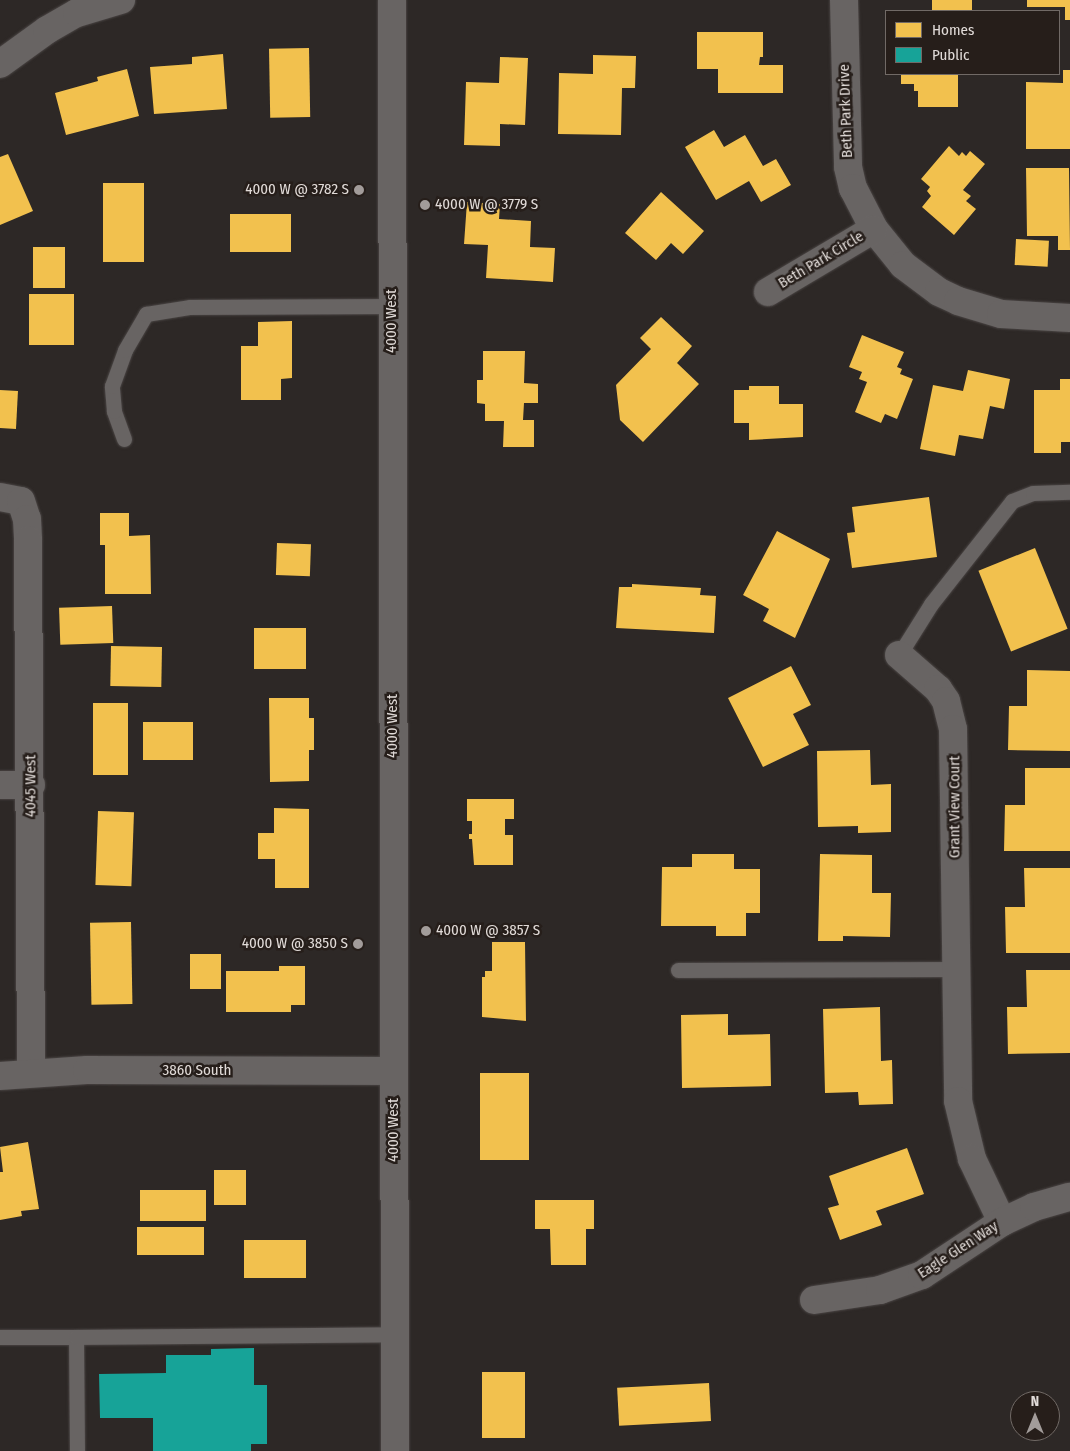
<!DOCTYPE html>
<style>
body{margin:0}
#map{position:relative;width:1070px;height:1451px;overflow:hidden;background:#2d2826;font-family:"Fira Sans Condensed",sans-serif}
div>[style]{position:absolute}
.homes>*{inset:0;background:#f2c14e;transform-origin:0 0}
.public>*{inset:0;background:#17a398}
.roads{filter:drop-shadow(0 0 1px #4a4544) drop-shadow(0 0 1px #4a4544)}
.lane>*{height:15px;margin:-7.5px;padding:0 7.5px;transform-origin:7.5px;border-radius:7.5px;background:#686463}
.street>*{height:28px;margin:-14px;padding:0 14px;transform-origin:14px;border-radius:14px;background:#686463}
.secondary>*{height:28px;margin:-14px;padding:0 14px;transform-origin:14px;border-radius:14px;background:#686463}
.dots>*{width:14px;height:14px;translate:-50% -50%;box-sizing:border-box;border:2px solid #261e1a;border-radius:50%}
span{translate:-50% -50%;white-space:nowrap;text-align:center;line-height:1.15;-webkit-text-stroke:5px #261e1a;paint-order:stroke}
.street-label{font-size:15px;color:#e1dbd8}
.poi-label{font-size:15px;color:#e1dbd8}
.right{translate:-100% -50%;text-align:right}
.left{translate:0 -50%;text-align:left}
.legend{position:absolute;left:885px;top:10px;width:175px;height:65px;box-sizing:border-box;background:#261e1a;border:1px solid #716a66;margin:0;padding:6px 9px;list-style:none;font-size:15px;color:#e1dbd8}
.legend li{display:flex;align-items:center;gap:10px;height:25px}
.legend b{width:25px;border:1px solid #716a66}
.north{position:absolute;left:1010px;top:1391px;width:50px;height:50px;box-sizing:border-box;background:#261e1a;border:1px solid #716a66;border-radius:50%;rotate:0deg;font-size:14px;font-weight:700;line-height:20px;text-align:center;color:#e1dbd8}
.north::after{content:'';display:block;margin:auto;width:18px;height:22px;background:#a29c9a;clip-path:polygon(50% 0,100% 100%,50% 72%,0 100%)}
</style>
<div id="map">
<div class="homes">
<i style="left:932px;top:0;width:40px;height:11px"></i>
<i style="clip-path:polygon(1027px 0,1070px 0,1070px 20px,1065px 20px,1065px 7px,1027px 7px)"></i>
<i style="clip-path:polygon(697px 32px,763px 32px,763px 57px,760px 57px,759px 65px,783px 65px,783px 93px,718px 93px,718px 69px,697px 69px)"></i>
<i style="left:309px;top:48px;width:69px;height:40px;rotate:89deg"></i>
<i style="clip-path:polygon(223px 54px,227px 109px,154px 114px,150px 67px,192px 64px,192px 57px)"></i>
<i style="clip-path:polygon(593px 55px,636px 56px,635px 88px,622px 88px,621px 135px,558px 134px,559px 73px,593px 74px)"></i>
<i style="clip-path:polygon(500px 57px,528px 58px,525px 125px,500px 124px,500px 146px,464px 145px,466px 82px,499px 83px)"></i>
<i style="clip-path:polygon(127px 69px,139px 116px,66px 135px,55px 93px,98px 81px,97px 77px)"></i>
<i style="clip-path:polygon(1063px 70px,1070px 70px,1070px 149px,1026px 149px,1026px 82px,1063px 83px)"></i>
<i style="clip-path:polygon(901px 74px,958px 74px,958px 107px,918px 107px,918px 91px,914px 91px,914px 84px,901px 84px)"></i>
<i style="clip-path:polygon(714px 130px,724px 147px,745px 135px,763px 166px,776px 159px,791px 185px,761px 202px,749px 181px,716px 200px,685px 147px)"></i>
<i style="clip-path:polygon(949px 146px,959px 156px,962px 152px,966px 156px,970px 151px,985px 164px,963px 190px,971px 196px,966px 201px,976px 209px,954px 235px,922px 207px,931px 196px,927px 191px,930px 187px,921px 179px)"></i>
<i style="clip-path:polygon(8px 154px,33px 211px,0 225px,0 157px)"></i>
<i style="clip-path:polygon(1026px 168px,1069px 168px,1070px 250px,1058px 250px,1058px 236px,1027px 236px)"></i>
<i style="left:103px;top:183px;width:41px;height:79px"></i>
<i style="clip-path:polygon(661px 192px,704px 231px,683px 254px,671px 243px,656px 260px,625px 233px)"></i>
<i style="clip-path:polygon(467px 202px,500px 204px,499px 219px,531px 221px,530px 247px,555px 248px,553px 282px,486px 278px,488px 245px,464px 244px)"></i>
<i style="left:291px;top:214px;width:38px;height:61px;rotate:90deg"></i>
<i style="left:1016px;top:239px;width:33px;height:26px;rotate:3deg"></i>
<i style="left:33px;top:247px;width:32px;height:41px"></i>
<i style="left:29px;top:294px;width:45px;height:51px"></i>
<i style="clip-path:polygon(661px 317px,692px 346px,677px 363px,699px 384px,643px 442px,620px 420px,616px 385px,651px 349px,640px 338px)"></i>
<i style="clip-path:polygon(292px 321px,292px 378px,281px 379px,281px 400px,241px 400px,241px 346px,258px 346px,258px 322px)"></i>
<i style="clip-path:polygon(862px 335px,904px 352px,897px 367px,902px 369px,900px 374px,913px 379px,897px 419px,885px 414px,881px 423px,855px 412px,867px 382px,859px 379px,862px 372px,849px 367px)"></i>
<i style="clip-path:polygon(483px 351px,525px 351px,524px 383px,538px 384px,538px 403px,524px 403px,523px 420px,534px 420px,534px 447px,503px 447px,504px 421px,485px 421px,485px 404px,477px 403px,477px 380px,483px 380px)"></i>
<i style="clip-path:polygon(968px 370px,1010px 379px,1004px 409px,990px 406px,983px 439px,959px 435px,955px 456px,920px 449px,933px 385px,963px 391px)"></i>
<i style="clip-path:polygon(1060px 379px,1070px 379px,1070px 442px,1061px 442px,1061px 453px,1034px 453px,1034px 390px,1060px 390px)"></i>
<i style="clip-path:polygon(749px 386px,779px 386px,779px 404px,803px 404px,803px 437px,749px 440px,749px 423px,734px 423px,734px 390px,749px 390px)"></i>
<i style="left:0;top:390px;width:18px;height:38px;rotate:3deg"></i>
<i style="clip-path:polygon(929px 497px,937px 557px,852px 568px,847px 533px,855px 532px,852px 507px)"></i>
<i style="clip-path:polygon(100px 513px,129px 513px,129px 536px,150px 535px,151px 594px,105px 594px,105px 545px,100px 545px)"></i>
<i style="clip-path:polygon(777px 531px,830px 559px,795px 638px,763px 621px,769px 609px,743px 595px)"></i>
<i style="left:277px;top:543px;width:34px;height:32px;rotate:2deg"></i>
<i style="left:1035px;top:548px;width:87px;height:61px;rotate:68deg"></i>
<i style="clip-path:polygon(632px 584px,701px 588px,700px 595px,716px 596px,714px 633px,616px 628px,619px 587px,632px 587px)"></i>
<i style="left:112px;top:606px;width:37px;height:53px;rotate:88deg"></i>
<i style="left:254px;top:628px;width:52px;height:41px"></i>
<i style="left:111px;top:646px;width:51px;height:40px;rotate:1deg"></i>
<i style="clip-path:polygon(791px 666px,811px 705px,793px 714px,809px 745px,763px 767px,728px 698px)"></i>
<i style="clip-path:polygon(1027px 670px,1070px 671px,1070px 751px,1008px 750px,1009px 706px,1027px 706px)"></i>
<i style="clip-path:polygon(269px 698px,309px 698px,309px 718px,314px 718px,314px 750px,309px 750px,309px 781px,270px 782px)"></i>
<i style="left:93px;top:703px;width:35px;height:72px"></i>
<i style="left:143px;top:722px;width:50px;height:38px"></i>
<i style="clip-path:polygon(870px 750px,871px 785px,891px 784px,891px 832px,858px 833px,858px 826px,818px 827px,817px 751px)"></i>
<i style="clip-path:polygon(1025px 768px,1070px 768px,1070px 851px,1004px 851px,1005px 805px,1025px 805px)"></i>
<i style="clip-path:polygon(467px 799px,514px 799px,514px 819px,505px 819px,505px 835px,513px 835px,513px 865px,474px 865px,472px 839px,469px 839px,469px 834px,472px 834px,472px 821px,467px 821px)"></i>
<i style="clip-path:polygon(274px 808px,309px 809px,309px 888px,275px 888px,275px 859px,258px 859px,258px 833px,274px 833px)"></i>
<i style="left:98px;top:811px;width:36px;height:74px;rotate:2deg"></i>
<i style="clip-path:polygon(692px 854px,734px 854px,734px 869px,760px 869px,760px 913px,746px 913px,746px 936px,716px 936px,716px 926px,661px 926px,662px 867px,692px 867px)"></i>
<i style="clip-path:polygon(820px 854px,872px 855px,872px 893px,891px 893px,890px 937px,843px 936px,843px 941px,818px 941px)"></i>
<i style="clip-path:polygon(1024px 868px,1070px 868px,1070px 953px,1006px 953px,1005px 907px,1025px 907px)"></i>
<i style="left:131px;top:922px;width:82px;height:41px;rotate:89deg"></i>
<i style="clip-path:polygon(492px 942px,525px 942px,526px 1021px,482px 1017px,482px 977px,485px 977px,485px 971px,492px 971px)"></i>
<i style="left:190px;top:954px;width:31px;height:35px"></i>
<i style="clip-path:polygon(279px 966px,305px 966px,305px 1005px,291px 1005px,291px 1012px,226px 1012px,226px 971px,279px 971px)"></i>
<i style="clip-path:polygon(1026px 970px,1070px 970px,1070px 1053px,1008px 1054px,1007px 1007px,1027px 1007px)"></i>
<i style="clip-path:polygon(880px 1007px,881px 1061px,892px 1060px,893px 1104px,859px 1105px,858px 1092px,825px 1093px,823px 1009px)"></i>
<i style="clip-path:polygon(728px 1014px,728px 1035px,770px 1034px,771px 1086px,682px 1088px,681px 1015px)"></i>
<i style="left:480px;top:1073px;width:49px;height:87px"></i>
<i style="clip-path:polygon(28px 1142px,39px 1209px,21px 1211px,22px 1216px,0 1220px,0 1172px,3px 1172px,0 1147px)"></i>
<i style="clip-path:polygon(907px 1148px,924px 1194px,876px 1211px,882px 1225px,840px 1240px,828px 1208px,839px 1205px,829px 1176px)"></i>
<i style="left:214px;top:1170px;width:32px;height:35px"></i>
<i style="left:206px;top:1190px;width:31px;height:66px;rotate:90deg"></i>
<i style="clip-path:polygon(535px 1200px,594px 1200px,594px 1229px,586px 1229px,586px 1265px,551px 1265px,550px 1229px,535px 1229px)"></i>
<i style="left:204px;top:1227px;width:28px;height:67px;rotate:90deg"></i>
<i style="left:244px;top:1240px;width:62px;height:38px"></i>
<i style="left:482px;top:1372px;width:43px;height:66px"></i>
<i style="left:709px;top:1383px;width:38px;height:92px;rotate:87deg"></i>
</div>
<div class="public">
<i style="clip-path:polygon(254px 1348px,254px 1385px,267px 1385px,267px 1444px,251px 1444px,251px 1451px,153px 1451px,153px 1418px,100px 1418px,99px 1374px,166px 1373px,166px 1355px,211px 1355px,211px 1349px)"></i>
</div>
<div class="roads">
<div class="lane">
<i style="left:124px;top:439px;width:30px;rotate:-110deg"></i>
<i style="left:114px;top:411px;width:25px;rotate:-95deg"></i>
<i style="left:112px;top:386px;width:38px;rotate:-70deg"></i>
<i style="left:125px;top:350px;width:42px;rotate:-59.7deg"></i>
<i style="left:146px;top:314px;width:45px;rotate:-9deg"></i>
<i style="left:190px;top:307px;width:202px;rotate:-0.3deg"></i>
<i style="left:899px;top:655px;width:60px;rotate:-57.9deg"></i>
<i style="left:931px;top:604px;width:131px;rotate:-51.8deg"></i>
<i style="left:1012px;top:501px;width:22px;rotate:-21deg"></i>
<i style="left:1033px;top:493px;width:37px;rotate:-2deg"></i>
<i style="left:678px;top:970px;width:278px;rotate:-0.2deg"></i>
<i style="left:0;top:1337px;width:76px"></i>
<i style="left:77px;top:1451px;width:114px;rotate:-90.5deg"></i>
<i style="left:76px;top:1337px;width:319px;rotate:-0.5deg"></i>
</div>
<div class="street">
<i style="left:844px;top:0;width:167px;rotate:88.6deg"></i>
<i style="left:848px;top:167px;width:22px;rotate:77deg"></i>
<i style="left:853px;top:188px;width:46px;rotate:62.9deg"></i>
<i style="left:874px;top:229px;width:46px;rotate:51.1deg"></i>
<i style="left:903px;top:265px;width:45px;rotate:36.9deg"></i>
<i style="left:939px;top:292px;width:21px;rotate:25deg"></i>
<i style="left:958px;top:301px;width:45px;rotate:16.8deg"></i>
<i style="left:1001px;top:314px;width:69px;rotate:3.3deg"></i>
<i style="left:0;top:64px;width:58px;rotate:-35.9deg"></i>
<i style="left:47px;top:30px;width:34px;rotate:-30deg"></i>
<i style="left:77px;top:13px;width:46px;rotate:-16.5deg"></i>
<i style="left:768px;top:292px;width:123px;rotate:-30.7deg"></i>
<i style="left:0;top:497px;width:21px;rotate:11deg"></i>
<i style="left:21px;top:501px;width:19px;rotate:72deg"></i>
<i style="left:27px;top:519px;width:21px;rotate:87deg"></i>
<i style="left:28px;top:540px;width:532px;rotate:89.68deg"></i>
<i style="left:899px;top:655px;width:52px;rotate:41.1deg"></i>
<i style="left:938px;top:689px;width:14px;rotate:56deg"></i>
<i style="left:946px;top:701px;width:29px;rotate:76deg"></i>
<i style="left:953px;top:729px;width:372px;rotate:89.2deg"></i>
<i style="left:958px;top:1101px;width:60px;rotate:76.4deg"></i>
<i style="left:972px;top:1159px;width:70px;rotate:64.5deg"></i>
<i style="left:0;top:785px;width:31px"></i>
<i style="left:0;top:1076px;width:87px;rotate:-3.9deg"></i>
<i style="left:87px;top:1070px;width:307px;rotate:0.2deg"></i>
<i style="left:814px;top:1300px;width:67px;rotate:-8.6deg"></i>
<i style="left:880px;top:1290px;width:45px;rotate:-19.7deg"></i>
<i style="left:922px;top:1275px;width:96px;rotate:-33.5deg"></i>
<i style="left:1002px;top:1222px;width:35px;rotate:-25deg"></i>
<i style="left:1034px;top:1207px;width:37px;rotate:-16deg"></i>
</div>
<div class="secondary">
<i style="left:392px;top:0;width:1451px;rotate:89.88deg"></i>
</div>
</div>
<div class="dots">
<i style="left:359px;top:190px;background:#a29c9a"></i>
<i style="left:425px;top:205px;background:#a29c9a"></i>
<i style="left:426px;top:931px;background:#a29c9a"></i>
<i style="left:358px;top:944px;background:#a29c9a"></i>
</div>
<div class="street-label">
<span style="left:846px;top:111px;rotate:-92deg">Beth Park Drive</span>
<span style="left:821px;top:260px;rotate:-31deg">Beth Park Circle</span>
<span style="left:392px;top:321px;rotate:-90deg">4000 West</span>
<span style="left:393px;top:726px;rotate:-90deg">4000 West</span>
<span style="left:31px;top:786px;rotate:-90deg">4045 West</span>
<span style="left:955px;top:807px;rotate:-90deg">Grant View Court</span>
<span style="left:197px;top:1071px">3860 South</span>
<span style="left:394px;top:1130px;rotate:-90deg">4000 West</span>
<span style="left:958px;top:1250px;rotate:-33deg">Eagle Glen Way</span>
</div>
<div class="poi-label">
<span class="right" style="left:349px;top:190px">4000 W @ 3782 S</span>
<span class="left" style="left:435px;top:205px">4000 W @ 3779 S</span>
<span class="left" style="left:436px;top:931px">4000 W @ 3857 S</span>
<span class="right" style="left:348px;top:944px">4000 W @ 3850 S</span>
</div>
<ul class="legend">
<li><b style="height:14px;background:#f2c14e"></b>Homes</li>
<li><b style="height:14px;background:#17a398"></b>Public</li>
</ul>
<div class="north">N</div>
</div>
